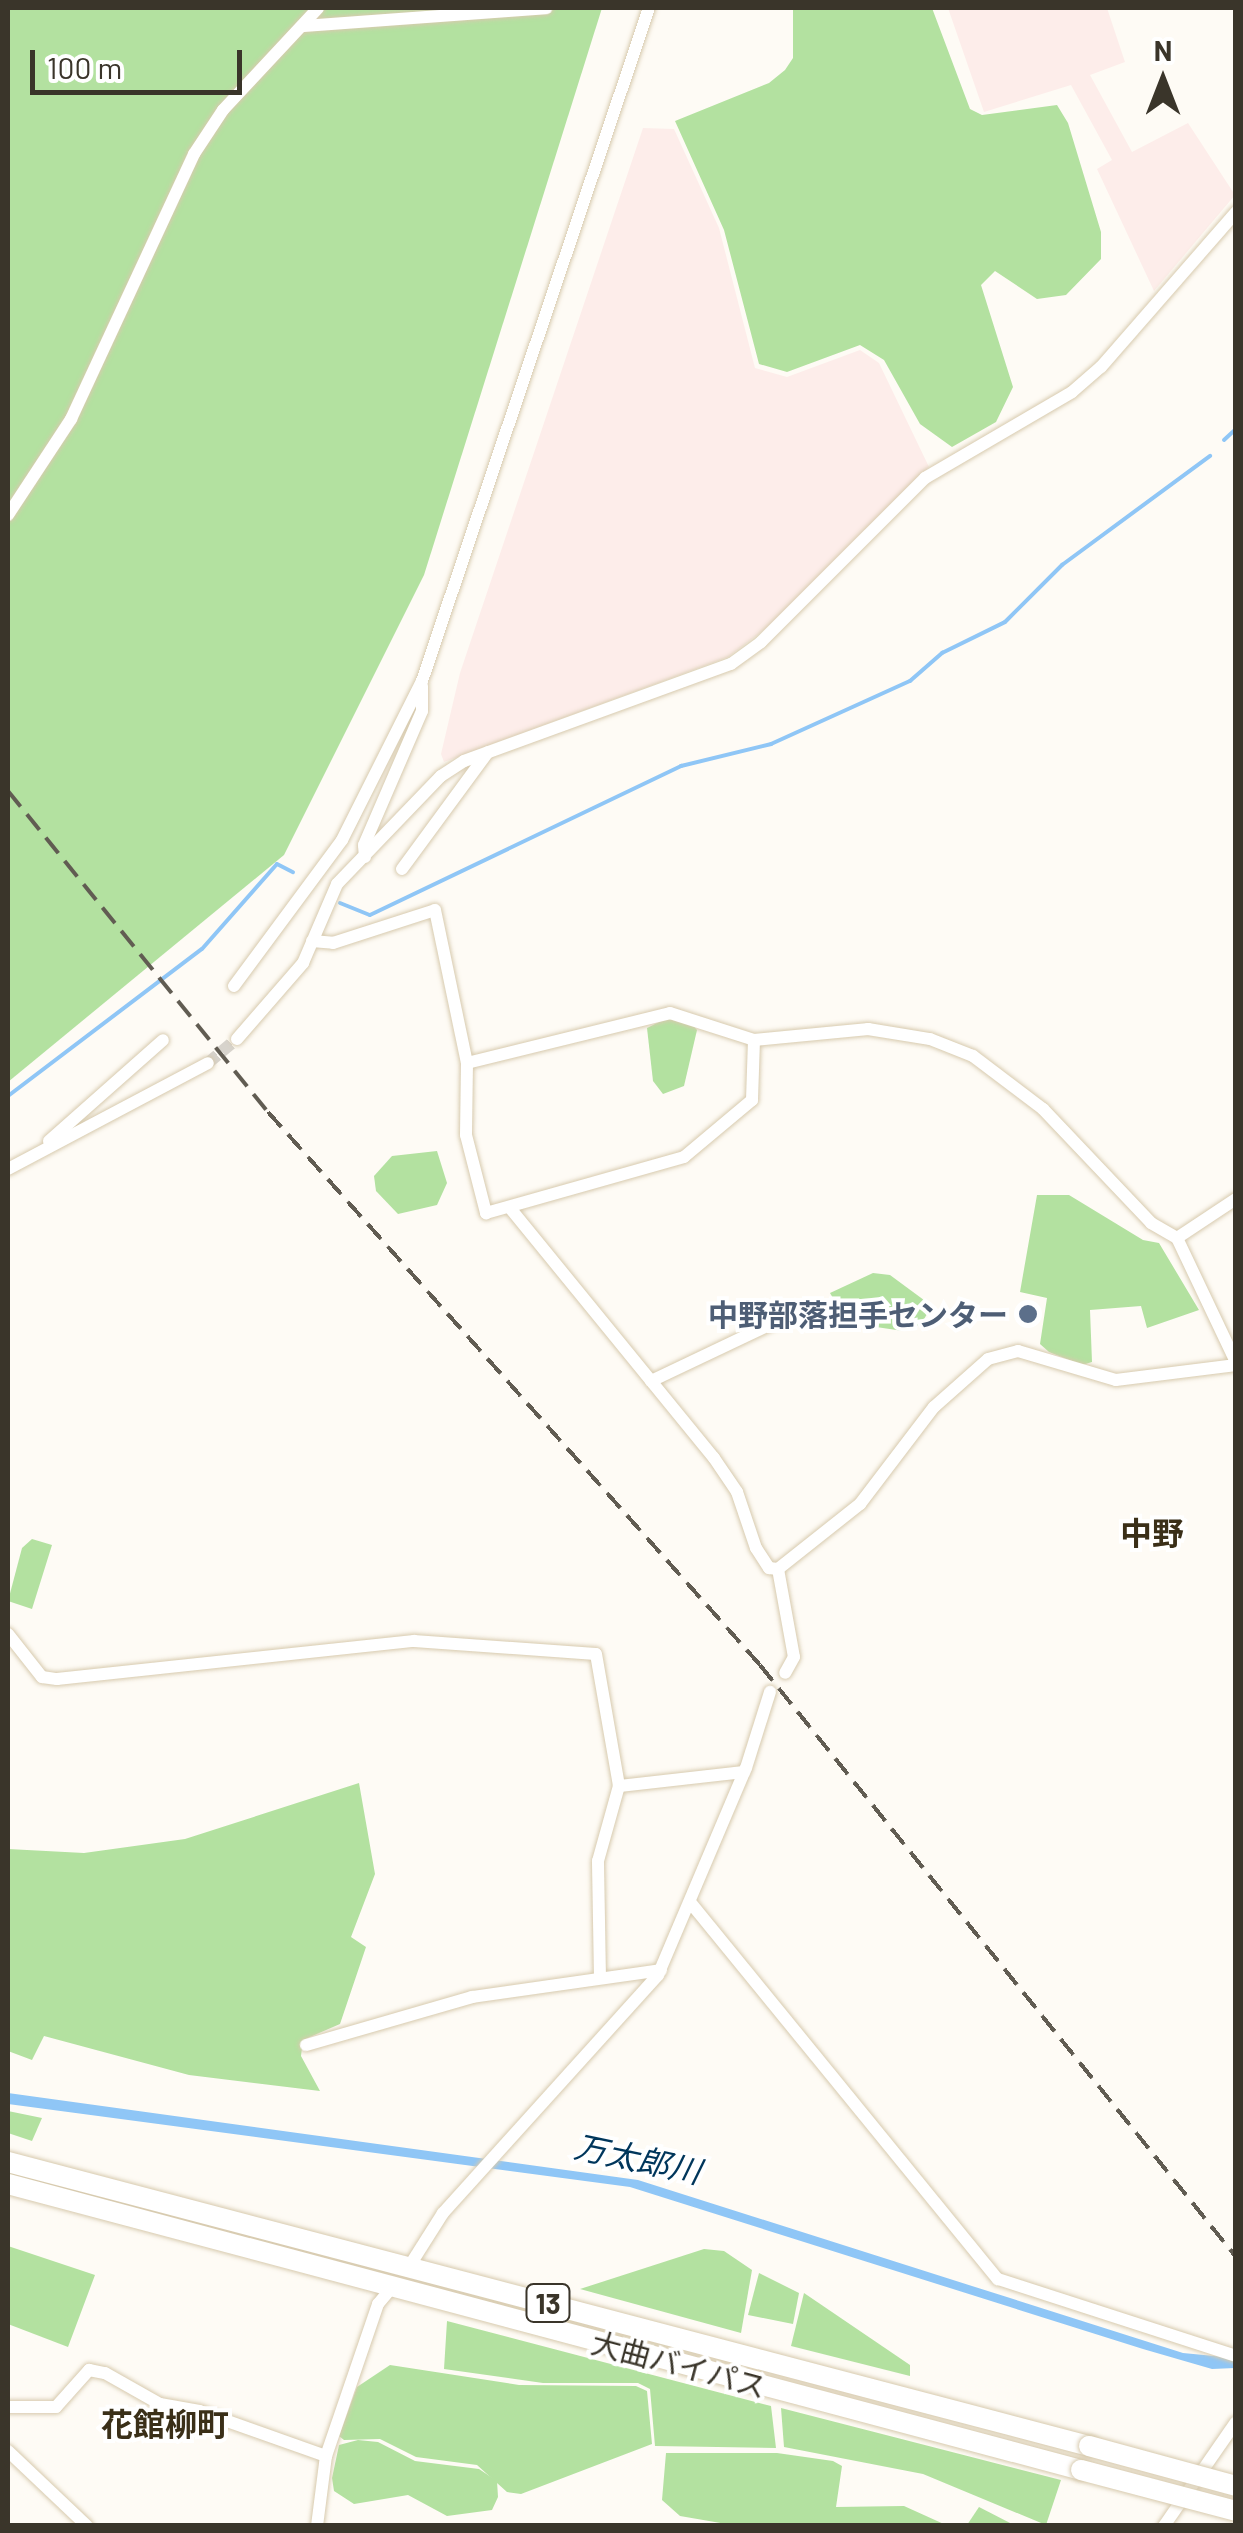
<!DOCTYPE html>
<meta charset="utf-8">
<style>
body{margin:0}
#map{position:relative;width:1243px;height:2533px;overflow:hidden;background:#fefbf5;font-family:Barlow,"Noto Sans JP",sans-serif}
div>[style]{position:absolute}
.industrial>*{inset:0;background:#fdedea}
.green>*{inset:0;background:#b3e1a0}
.water>*{inset:0;background:#8fc6f6}
.stream>*{height:4px;margin:-2px;padding:0 2px;transform-origin:2px;border-radius:2px;background:#8fc6f6}
.minor-tunnel>*{height:12px;margin-top:-6px;transform-origin:0;background:repeating-linear-gradient(90deg,#d7d3cc 0 12px,transparent 0 18px)}
.roads{filter:drop-shadow(0 0 2px #d7caae) drop-shadow(0 0 2px #d7caae)}
.minor>*{height:12px;margin:-6px;padding:0 6px;transform-origin:6px;border-radius:6px;background:#fff}
.trunk>*{height:20px;margin:-10px;padding:0 10px;transform-origin:10px;border-radius:10px;background:#fff}
.rail>*{height:4px;margin-top:-2px;transform-origin:0;background:repeating-linear-gradient(90deg,#615c52 0 20px,transparent 0 30px)}
.bridges{filter:drop-shadow(0 0 2px #d7caae) drop-shadow(0 0 2px #d7caae)}
.trunk-bridge>*{height:20px;margin:-10px;padding:0 10px;transform-origin:10px;border-radius:10px;background:#fff}
.dots>*{width:28px;height:28px;translate:-50% -50%;box-sizing:border-box;border:5px solid #fff;border-radius:50%}
span{translate:-50% -50%;white-space:nowrap;text-align:center;line-height:1.15;-webkit-text-stroke:8px #fff;paint-order:stroke}
.shield-label span{padding:2px 8px;background:#fff;border:2px solid;border-radius:8px;-webkit-text-stroke-width:0}
.shield-label{font-size:28px;color:#3a352a;font-weight:700}
.service-label{font-size:30px;color:#4e5e75;font-weight:700}
.right{translate:-100% -50%;text-align:right}
.street-label{font-size:30px;color:#3a352a}
.neighbourhood-label{font-size:32px;color:#3a2f18;font-weight:700}
.water-label{font-size:32px;color:#00365b;font-style:italic}
.frame{position:absolute;inset:0;border:10px solid #3a352a;pointer-events:none}
.north{position:absolute;left:1113px;top:30px;width:100px;height:100px;-webkit-text-stroke:8px #fff;paint-order:stroke;rotate:0deg;font-size:28px;font-weight:700;line-height:40px;text-align:center;color:#3a352a}
.north::after{content:'';display:block;margin:auto;width:35px;height:45px;background:#3a352a;clip-path:polygon(50% 0,100% 100%,50% 72%,0 100%)}
.scale{position:absolute;left:30px;top:50px;width:212px;height:45px;box-sizing:border-box;border:5px solid #3a352a;border-top:0;padding-left:12px;font-size:30px;line-height:35px;white-space:nowrap;color:#3a352a;-webkit-text-stroke:8px #fff;paint-order:stroke}
</style>
<div id="map">
<div class="industrial">
<i style="clip-path:polygon(948px 8px,1107px 8px,1125px 62px,1090px 75px,1132px 152px,1188px 123px,1235px 195px,1154px 291px,1097px 169px,1112px 160px,1071px 85px,984px 112px)"></i>
<i style="clip-path:polygon(643px 128px,674px 129px,719px 228px,755px 368px,787px 377px,860px 350px,879px 363px,929px 467px,778px 619px,728px 657px,444px 762px,441px 754px,460px 673px)"></i>
</div>
<div class="green">
<i style="clip-path:polygon(8px 8px,602px 8px,424px 575px,284px 855px,8px 1082px)"></i>
<i style="clip-path:polygon(793px 8px,932px 8px,970px 109px,982px 115px,1057px 105px,1068px 123px,1101px 232px,1101px 259px,1066px 295px,1037px 299px,995px 271px,981px 285px,1013px 387px,996px 422px,952px 447px,920px 424px,884px 360px,860px 345px,787px 372px,759px 364px,724px 230px,675px 121px,769px 83px,785px 70px,793px 58px)"></i>
<i style="clip-path:polygon(669px 1017px,688px 1019px,697px 1030px,684px 1086px,663px 1094px,653px 1081px,647px 1028px)"></i>
<i style="clip-path:polygon(437px 1151px,447px 1183px,437px 1205px,398px 1214px,376px 1191px,374px 1176px,392px 1156px)"></i>
<i style="clip-path:polygon(1037px 1195px,1069px 1195px,1143px 1240px,1159px 1243px,1199px 1310px,1147px 1328px,1141px 1306px,1090px 1310px,1092px 1362px,1082px 1365px,1049px 1352px,1040px 1344px,1047px 1298px,1020px 1292px)"></i>
<i style="clip-path:polygon(873px 1273px,890px 1275px,932px 1306px,921px 1324px,903px 1331px,856px 1324px,841px 1312px,830px 1293px)"></i>
<i style="clip-path:polygon(32px 1539px,52px 1545px,32px 1609px,8px 1601px,22px 1548px)"></i>
<i style="clip-path:polygon(359px 1783px,375px 1874px,351px 1937px,366px 1947px,340px 2024px,303px 2040px,301px 2056px,320px 2091px,189px 2075px,44px 2036px,32px 2060px,8px 2051px,8px 1849px,84px 1853px,185px 1839px)"></i>
<i style="clip-path:polygon(8px 2111px,42px 2118px,32px 2141px,8px 2133px)"></i>
<i style="clip-path:polygon(8px 2246px,95px 2275px,68px 2347px,8px 2324px)"></i>
<i style="clip-path:polygon(704px 2249px,724px 2251px,752px 2270px,741px 2333px,580px 2289px)"></i>
<i style="clip-path:polygon(759px 2273px,799px 2293px,793px 2324px,748px 2315px)"></i>
<i style="clip-path:polygon(804px 2293px,910px 2365px,910px 2376px,791px 2346px)"></i>
<i style="clip-path:polygon(447px 2321px,771px 2406px,776px 2448px,655px 2446px,650px 2389px,638px 2383px,543px 2383px,444px 2369px)"></i>
<i style="clip-path:polygon(390px 2365px,519px 2385px,636px 2386px,647px 2391px,652px 2444px,521px 2494px,507px 2492px,477px 2465px,416px 2457px,380px 2439px,344px 2440px,339px 2436px,357px 2387px)"></i>
<i style="clip-path:polygon(781px 2408px,1061px 2480px,1046px 2525px,923px 2474px,784px 2447px)"></i>
<i style="clip-path:polygon(358px 2440px,378px 2442px,415px 2461px,479px 2469px,497px 2481px,498px 2497px,492px 2510px,447px 2516px,408px 2495px,354px 2504px,334px 2491px,332px 2478px,339px 2445px)"></i>
<i style="clip-path:polygon(666px 2453px,777px 2453px,833px 2461px,842px 2466px,836px 2507px,904px 2506px,946px 2525px,738px 2526px,680px 2516px,662px 2500px)"></i>
<i style="clip-path:polygon(979px 2507px,1014px 2525px,967px 2525px)"></i>
</div>
<div class="water">
<i style="clip-path:polygon(8px 2093px,638px 2180px,1183px 2353px,1235px 2358px,1235px 2368px,1212px 2369px,1143px 2349px,630px 2187px,8px 2104px)"></i>
</div>
<div class="stream">
<i style="left:1224px;top:440px;width:16px;rotate:-43deg"></i>
<i style="left:340px;top:903px;width:32px;rotate:22deg"></i>
<i style="left:370px;top:915px;width:345px;rotate:-25.6deg"></i>
<i style="left:681px;top:766px;width:93px;rotate:-13.7deg"></i>
<i style="left:771px;top:744px;width:153px;rotate:-24.4deg"></i>
<i style="left:910px;top:681px;width:43px;rotate:-41.2deg"></i>
<i style="left:942px;top:653px;width:70px;rotate:-26.2deg"></i>
<i style="left:1005px;top:622px;width:81px;rotate:-45deg"></i>
<i style="left:1062px;top:565px;width:184px;rotate:-36.4deg"></i>
<i style="left:8px;top:1096px;width:243px;rotate:-37.2deg"></i>
<i style="left:202px;top:949px;width:113px;rotate:-48.6deg"></i>
<i style="left:277px;top:864px;width:18px;rotate:27deg"></i>
</div>
<div class="minor-tunnel">
<i style="left:208px;top:1063px;width:38px;rotate:-40deg"></i>
</div>
<div class="roads">
<div class="minor">
<i style="left:303px;top:26px;width:244px;rotate:-4.2deg"></i>
<i style="left:8px;top:515px;width:115px;rotate:-56.7deg"></i>
<i style="left:71px;top:419px;width:292px;rotate:-65.1deg"></i>
<i style="left:194px;top:154px;width:53px;rotate:-56.6deg"></i>
<i style="left:223px;top:110px;width:139px;rotate:-47deg"></i>
<i style="left:365px;top:857px;width:12px;rotate:-95deg"></i>
<i style="left:364px;top:845px;width:146px;rotate:-66.6deg"></i>
<i style="left:422px;top:711px;width:25px;rotate:-90deg"></i>
<i style="left:402px;top:869px;width:145px;rotate:-53.7deg"></i>
<i style="left:312px;top:941px;width:21px;rotate:5deg"></i>
<i style="left:333px;top:943px;width:107px;rotate:-17.9deg"></i>
<i style="left:435px;top:910px;width:156px;rotate:78.2deg"></i>
<i style="left:467px;top:1063px;width:209px;rotate:-13.8deg"></i>
<i style="left:670px;top:1013px;width:88px;rotate:17.8deg"></i>
<i style="left:754px;top:1040px;width:115px;rotate:-5.5deg"></i>
<i style="left:868px;top:1029px;width:63px;rotate:9.2deg"></i>
<i style="left:930px;top:1039px;width:46px;rotate:21.6deg"></i>
<i style="left:973px;top:1056px;width:88px;rotate:37.1deg"></i>
<i style="left:1043px;top:1109px;width:157px;rotate:46.5deg"></i>
<i style="left:1151px;top:1223px;width:30px;rotate:30deg"></i>
<i style="left:1177px;top:1238px;width:137px;rotate:64.6deg"></i>
<i style="left:234px;top:986px;width:182px;rotate:-53.5deg"></i>
<i style="left:342px;top:840px;width:178px;rotate:-63.3deg"></i>
<i style="left:422px;top:681px;width:710px;rotate:-71.36deg"></i>
<i style="left:237px;top:1039px;width:101px;rotate:-49deg"></i>
<i style="left:303px;top:963px;width:86px;rotate:-66.7deg"></i>
<i style="left:337px;top:884px;width:150px;rotate:-46.1deg"></i>
<i style="left:441px;top:776px;width:27px;rotate:-33deg"></i>
<i style="left:464px;top:761px;width:284px;rotate:-20deg"></i>
<i style="left:731px;top:664px;width:37px;rotate:-36deg"></i>
<i style="left:761px;top:642px;width:232px;rotate:-45deg"></i>
<i style="left:925px;top:478px;width:170px;rotate:-30.3deg"></i>
<i style="left:1072px;top:392px;width:38px;rotate:-41deg"></i>
<i style="left:1101px;top:367px;width:206px;rotate:-48.9deg"></i>
<i style="left:467px;top:1063px;width:72px;rotate:90.8deg"></i>
<i style="left:466px;top:1135px;width:81px;rotate:75.6deg"></i>
<i style="left:486px;top:1213px;width:206px;rotate:-15.8deg"></i>
<i style="left:684px;top:1157px;width:89px;rotate:-40deg"></i>
<i style="left:752px;top:1100px;width:60px;rotate:-88.1deg"></i>
<i style="left:49px;top:1141px;width:152px;rotate:-41.5deg"></i>
<i style="left:8px;top:1169px;width:226px;rotate:-27.9deg"></i>
<i style="left:510px;top:1208px;width:323px;rotate:50.8deg"></i>
<i style="left:714px;top:1458px;width:41px;rotate:55.9deg"></i>
<i style="left:737px;top:1492px;width:59px;rotate:71.3deg"></i>
<i style="left:756px;top:1548px;width:24px;rotate:57deg"></i>
<i style="left:769px;top:1568px;width:9px;rotate:6deg"></i>
<i style="left:1177px;top:1238px;width:71px;rotate:-33.5deg"></i>
<i style="left:651px;top:1381px;width:149px;rotate:-25.4deg"></i>
<i style="left:778px;top:1569px;width:105px;rotate:-38.4deg"></i>
<i style="left:860px;top:1504px;width:122px;rotate:-52.7deg"></i>
<i style="left:934px;top:1407px;width:72px;rotate:-41.6deg"></i>
<i style="left:988px;top:1359px;width:31px;rotate:-15deg"></i>
<i style="left:1018px;top:1351px;width:102px;rotate:16.5deg"></i>
<i style="left:1116px;top:1380px;width:121px;rotate:-7.1deg"></i>
<i style="left:778px;top:1569px;width:89px;rotate:79.7deg"></i>
<i style="left:794px;top:1657px;width:18px;rotate:119deg"></i>
<i style="left:8px;top:1634px;width:55px;rotate:51.7deg"></i>
<i style="left:42px;top:1677px;width:15px;rotate:8deg"></i>
<i style="left:57px;top:1679px;width:359px;rotate:-6.1deg"></i>
<i style="left:414px;top:1641px;width:182px;rotate:4.1deg"></i>
<i style="left:596px;top:1654px;width:134px;rotate:80.1deg"></i>
<i style="left:690px;top:1902px;width:487px;rotate:50.8deg"></i>
<i style="left:998px;top:2279px;width:250px;rotate:17.9deg"></i>
<i style="left:600px;top:1978px;width:117px;rotate:-91deg"></i>
<i style="left:598px;top:1861px;width:78px;rotate:-74.4deg"></i>
<i style="left:619px;top:1786px;width:126px;rotate:-6.4deg"></i>
<i style="left:306px;top:2045px;width:173px;rotate:-16.1deg"></i>
<i style="left:472px;top:1997px;width:191px;rotate:-8.1deg"></i>
<i style="left:407px;top:2270px;width:67px;rotate:-57.7deg"></i>
<i style="left:443px;top:2213px;width:321px;rotate:-47.9deg"></i>
<i style="left:658px;top:1975px;width:225px;rotate:-67deg"></i>
<i style="left:746px;top:1768px;width:80px;rotate:-72.5deg"></i>
<i style="left:8px;top:2407px;width:48px"></i>
<i style="left:56px;top:2407px;width:50px;rotate:-48.3deg"></i>
<i style="left:89px;top:2370px;width:16px;rotate:11deg"></i>
<i style="left:105px;top:2373px;width:63px;rotate:29.4deg"></i>
<i style="left:160px;top:2404px;width:40px;rotate:10deg"></i>
<i style="left:199px;top:2411px;width:135px;rotate:19.5deg"></i>
<i style="left:8px;top:2451px;width:109px;rotate:43.5deg"></i>
<i style="left:317px;top:2526px;width:71px;rotate:-82.7deg"></i>
<i style="left:326px;top:2456px;width:161px;rotate:-71.1deg"></i>
<i style="left:378px;top:2304px;width:25px;rotate:-50deg"></i>
<i style="left:1164px;top:2526px;width:126px;rotate:-55.3deg"></i>
</div>
<div class="trunk">
<i style="left:8px;top:2162px;width:1118px;rotate:14.72deg"></i>
<i style="left:8px;top:2184px;width:1110px;rotate:14.92deg"></i>
</div>
</div>
<div class="rail">
<i style="left:8px;top:791px;width:413px;rotate:51deg"></i>
<i style="left:268px;top:1112px;width:740px;rotate:48.34deg"></i>
<i style="left:760px;top:1665px;width:760px;rotate:51.2deg"></i>
</div>
<div class="bridges">
<div class="trunk-bridge">
<i style="left:1089px;top:2446px;width:152px;rotate:15.2deg"></i>
<i style="left:1081px;top:2470px;width:160px;rotate:14.8deg"></i>
</div>
</div>
<div class="dots">
<i style="left:1028px;top:1314px;background:#5c6f8a"></i>
</div>
<div class="shield-label">
<span style="left:548px;top:2303px">13</span>
</div>
<div class="service-label">
<span class="right" style="left:1008px;top:1314px">中野部落担手センター</span>
</div>
<div class="street-label">
<span style="left:679px;top:2364px;rotate:15deg">大曲バイパス</span>
</div>
<div class="neighbourhood-label">
<span style="left:1152px;top:1532px">中野</span>
<span style="left:165px;top:2423px">花館柳町</span>
</div>
<div class="water-label">
<span style="left:638px;top:2158px;rotate:12deg">万太郎川</span>
</div>
<div class="frame"></div>
<div class="north">N</div>
<div class="scale">100 m</div>
</div>
